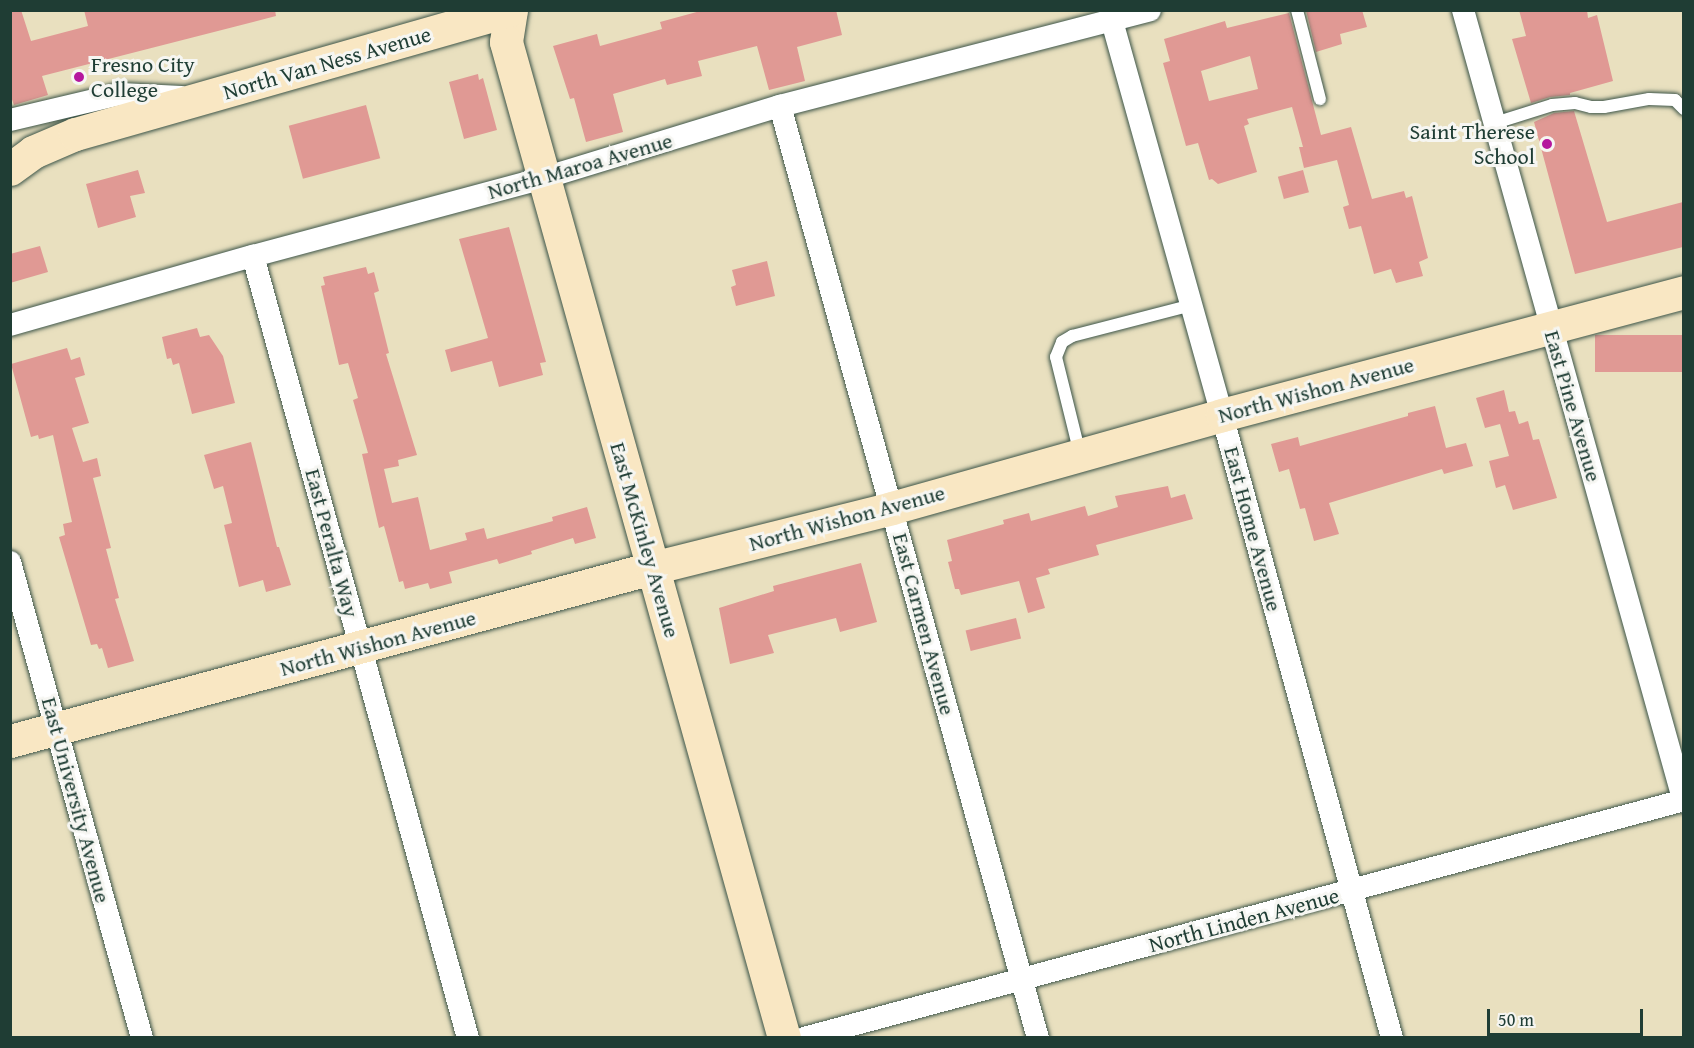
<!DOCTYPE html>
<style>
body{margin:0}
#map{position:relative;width:1694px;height:1048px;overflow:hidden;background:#e9e0bf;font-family:"Gentium Book Plus",serif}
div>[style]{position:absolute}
.building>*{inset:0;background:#e09994;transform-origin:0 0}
.roads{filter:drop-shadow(0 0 2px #3d5549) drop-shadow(0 0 2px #3d5549)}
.lane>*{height:12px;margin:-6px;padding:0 6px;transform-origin:6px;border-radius:6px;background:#fff}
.street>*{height:22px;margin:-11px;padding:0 11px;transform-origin:11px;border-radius:11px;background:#fff}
.secondary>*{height:33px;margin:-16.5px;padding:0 16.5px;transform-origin:16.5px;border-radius:16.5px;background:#f9e7c3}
.dots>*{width:16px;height:16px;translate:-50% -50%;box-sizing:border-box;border:3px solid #f6f6f2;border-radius:50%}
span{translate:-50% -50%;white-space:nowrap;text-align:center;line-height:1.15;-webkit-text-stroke:6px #f6f6f2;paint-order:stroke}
.street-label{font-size:22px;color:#1f3d34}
.poi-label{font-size:22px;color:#1f3d34}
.left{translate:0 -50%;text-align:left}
.right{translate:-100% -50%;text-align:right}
.frame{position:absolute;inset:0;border:12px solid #1f3d34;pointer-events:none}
.scale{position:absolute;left:1487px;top:1009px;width:156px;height:27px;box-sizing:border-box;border:3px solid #1f3d34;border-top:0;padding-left:8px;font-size:18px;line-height:21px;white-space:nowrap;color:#1f3d34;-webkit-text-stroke:4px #f6f6f2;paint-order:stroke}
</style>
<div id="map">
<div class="building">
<i style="clip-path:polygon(10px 10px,21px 10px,31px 41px,88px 26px,84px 10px,275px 10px,276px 16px,42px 76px,48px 95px,14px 105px,10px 94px)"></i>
<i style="clip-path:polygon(704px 10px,836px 10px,842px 35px,797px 47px,805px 81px,769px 90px,757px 46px,698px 61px,702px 76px,667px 85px,665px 79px,613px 94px,623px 132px,586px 142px,574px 98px,570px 99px,553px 46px,597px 34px,600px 46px,662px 29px,660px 22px)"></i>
<i style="clip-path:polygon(1306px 10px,1362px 10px,1367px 27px,1340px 34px,1342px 44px,1316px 52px)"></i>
<i style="clip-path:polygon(1519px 10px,1587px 10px,1588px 18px,1597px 15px,1613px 81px,1570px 93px,1570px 95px,1550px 97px,1531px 103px,1512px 39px,1526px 36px)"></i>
<i style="clip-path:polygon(evenodd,1289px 13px,1321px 135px,1351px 127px,1372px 199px,1404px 191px,1406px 198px,1412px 196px,1428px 258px,1419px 262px,1423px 276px,1396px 283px,1391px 269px,1374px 274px,1361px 226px,1349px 229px,1343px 207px,1349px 205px,1337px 160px,1304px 168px,1299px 147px,1303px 147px,1292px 107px,1247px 119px,1249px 124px,1244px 126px,1257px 172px,1218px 184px,1212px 179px,1209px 180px,1198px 143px,1186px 146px,1163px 63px,1170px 61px,1164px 39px,1225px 21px,1227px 28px,1289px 13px,1250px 56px,1258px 89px,1209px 101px,1201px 71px,1250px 56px)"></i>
<i style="clip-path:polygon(478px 74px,479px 80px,483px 78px,497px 130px,464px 139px,449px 82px)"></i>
<i style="left:366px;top:105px;width:55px;height:80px;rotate:75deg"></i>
<i style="clip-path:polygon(1574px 111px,1607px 222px,1683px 202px,1683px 247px,1575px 274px,1534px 122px,1554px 113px)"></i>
<i style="clip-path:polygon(138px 170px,145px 193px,130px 196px,136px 217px,98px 228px,86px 184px)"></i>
<i style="left:1303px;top:170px;width:23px;height:26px;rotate:75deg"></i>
<i style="clip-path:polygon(509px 227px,546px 362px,540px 363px,543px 375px,499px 387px,492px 361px,451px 372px,445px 350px,488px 338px,459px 239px)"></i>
<i style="clip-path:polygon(40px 246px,48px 272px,10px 283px,10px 254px)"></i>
<i style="clip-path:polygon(767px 261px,775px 296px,736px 306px,731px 287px,736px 285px,732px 270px)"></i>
<i style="clip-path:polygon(366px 267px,368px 274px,374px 272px,379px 291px,374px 293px,389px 353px,386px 354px,417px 455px,398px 460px,399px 466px,384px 469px,392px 503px,418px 497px,430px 550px,467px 540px,465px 533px,484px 528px,487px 539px,553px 521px,552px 517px,587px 507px,596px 538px,575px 544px,573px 538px,531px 551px,532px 554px,499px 564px,497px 559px,449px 572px,452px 583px,430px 589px,428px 583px,405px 589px,403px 581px,399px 582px,384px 526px,379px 528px,362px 454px,368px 453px,353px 400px,358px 398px,348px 363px,339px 365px,321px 286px,325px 285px,323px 277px)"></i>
<i style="clip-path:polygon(197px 328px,200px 337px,209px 335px,223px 356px,235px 403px,192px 414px,179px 363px,173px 365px,171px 358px,167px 359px,162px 337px)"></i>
<i style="left:1683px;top:335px;width:37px;height:88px;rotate:90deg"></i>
<i style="clip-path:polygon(67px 348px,71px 360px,80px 357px,85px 375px,75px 378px,89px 423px,72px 428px,83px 462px,97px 458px,101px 476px,93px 478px,111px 548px,106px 549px,119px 598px,115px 599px,134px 661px,108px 668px,102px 648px,99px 649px,97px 644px,91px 645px,59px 537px,65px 535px,63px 524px,72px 522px,53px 435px,39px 439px,38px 435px,31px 437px,11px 364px)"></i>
<i style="clip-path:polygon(1504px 390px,1509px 412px,1515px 411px,1519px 424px,1528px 421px,1533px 440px,1539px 439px,1557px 498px,1513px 510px,1505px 485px,1496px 488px,1489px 461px,1509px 456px,1500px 424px,1485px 428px,1476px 398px)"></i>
<i style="clip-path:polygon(1435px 406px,1446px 448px,1466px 443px,1473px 466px,1444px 474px,1442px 469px,1329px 503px,1339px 534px,1314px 541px,1305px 508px,1300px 509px,1289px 469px,1279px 472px,1271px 444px,1298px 437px,1300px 446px,1408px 416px,1408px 413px)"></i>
<i style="clip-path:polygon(251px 442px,277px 547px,279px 547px,291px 585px,266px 592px,263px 580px,239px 587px,224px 525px,232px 523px,223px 486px,214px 489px,204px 455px)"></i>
<i style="clip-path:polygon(1168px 486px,1171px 498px,1185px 494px,1193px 519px,1096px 545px,1099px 555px,1048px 569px,1050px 574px,1036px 578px,1045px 608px,1028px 613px,1019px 581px,961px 595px,959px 589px,955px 589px,948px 562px,952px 561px,947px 540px,1004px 524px,1003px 520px,1029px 513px,1031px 521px,1085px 506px,1088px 516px,1118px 507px,1115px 496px)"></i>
<i style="clip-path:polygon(861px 563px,877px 622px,840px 632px,836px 618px,768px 635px,774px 653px,730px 664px,719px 608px,774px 591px,773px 586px)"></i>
<i style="left:1016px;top:618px;width:21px;height:52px;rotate:76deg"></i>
</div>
<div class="roads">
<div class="lane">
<i style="left:1297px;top:10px;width:92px;rotate:75.5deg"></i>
<i style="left:1495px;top:123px;width:60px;rotate:-17.5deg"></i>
<i style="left:1552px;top:105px;width:23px;rotate:-5deg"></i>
<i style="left:1575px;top:103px;width:16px;rotate:14deg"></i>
<i style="left:1591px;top:107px;width:13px"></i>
<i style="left:1604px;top:107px;width:46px;rotate:-10.1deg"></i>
<i style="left:1649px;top:99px;width:26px;rotate:2deg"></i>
<i style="left:1675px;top:100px;width:13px;rotate:45deg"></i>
<i style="left:1080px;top:454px;width:100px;rotate:-103.9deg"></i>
<i style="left:1056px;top:357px;width:16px;rotate:-68deg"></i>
<i style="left:1062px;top:342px;width:12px;rotate:-31deg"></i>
<i style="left:1072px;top:336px;width:124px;rotate:-14.5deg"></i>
</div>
<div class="street">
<i style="left:1463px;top:10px;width:822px;rotate:74.41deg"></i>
<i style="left:1112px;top:21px;width:409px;rotate:74.4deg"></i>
<i style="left:1222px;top:415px;width:646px;rotate:74.74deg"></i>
<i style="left:780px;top:106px;width:967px;rotate:74.53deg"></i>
<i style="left:10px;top:120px;width:113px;rotate:-13.3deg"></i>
<i style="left:120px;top:94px;width:61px;rotate:2.8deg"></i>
<i style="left:253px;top:256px;width:811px;rotate:74.63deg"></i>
<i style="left:10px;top:325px;width:253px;rotate:-15.9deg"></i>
<i style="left:253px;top:256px;width:301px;rotate:-15deg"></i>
<i style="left:544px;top:178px;width:247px;rotate:-17deg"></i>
<i style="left:780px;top:106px;width:382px;rotate:-14.5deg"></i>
<i style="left:10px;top:562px;width:494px;rotate:74.5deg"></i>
<i style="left:804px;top:1038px;width:912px;rotate:-15.13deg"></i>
</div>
<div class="secondary">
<i style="left:511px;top:10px;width:32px;rotate:99deg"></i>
<i style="left:506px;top:42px;width:1034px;rotate:74.4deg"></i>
<i style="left:10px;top:169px;width:29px;rotate:-36deg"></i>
<i style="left:33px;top:152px;width:46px;rotate:-23.2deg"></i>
<i style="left:75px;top:134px;width:453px;rotate:-15.9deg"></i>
<i style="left:10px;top:741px;width:665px;rotate:-15.08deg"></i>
<i style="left:652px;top:568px;width:247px;rotate:-14deg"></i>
<i style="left:892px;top:508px;width:343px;rotate:-15.7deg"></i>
<i style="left:1222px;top:415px;width:478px;rotate:-14.9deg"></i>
</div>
</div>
<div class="dots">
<i style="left:79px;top:77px;background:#b5179e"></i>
<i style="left:1547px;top:144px;background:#b5179e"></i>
</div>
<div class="street-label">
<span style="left:327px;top:63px;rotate:-16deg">North Van Ness Avenue</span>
<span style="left:580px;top:166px;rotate:-16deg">North Maroa Avenue</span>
<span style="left:1316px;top:390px;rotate:-15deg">North Wishon Avenue</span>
<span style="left:1573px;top:406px;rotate:74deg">East Pine Avenue</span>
<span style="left:847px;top:518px;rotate:-15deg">North Wishon Avenue</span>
<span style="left:1253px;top:529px;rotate:75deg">East Home Avenue</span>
<span style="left:645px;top:540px;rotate:74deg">East McKinley Avenue</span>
<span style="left:332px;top:543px;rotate:75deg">East Peralta Way</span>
<span style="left:924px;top:624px;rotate:75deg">East Carmen Avenue</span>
<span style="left:378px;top:643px;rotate:-15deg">North Wishon Avenue</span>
<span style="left:76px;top:800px;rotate:75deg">East University Avenue</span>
<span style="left:1244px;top:920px;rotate:-15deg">North Linden Avenue</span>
</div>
<div class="poi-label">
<span class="left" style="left:91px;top:77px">Fresno City<br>College</span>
<span class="right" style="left:1535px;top:144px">Saint Therese<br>School</span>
</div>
<div class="frame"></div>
<div class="scale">50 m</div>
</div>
